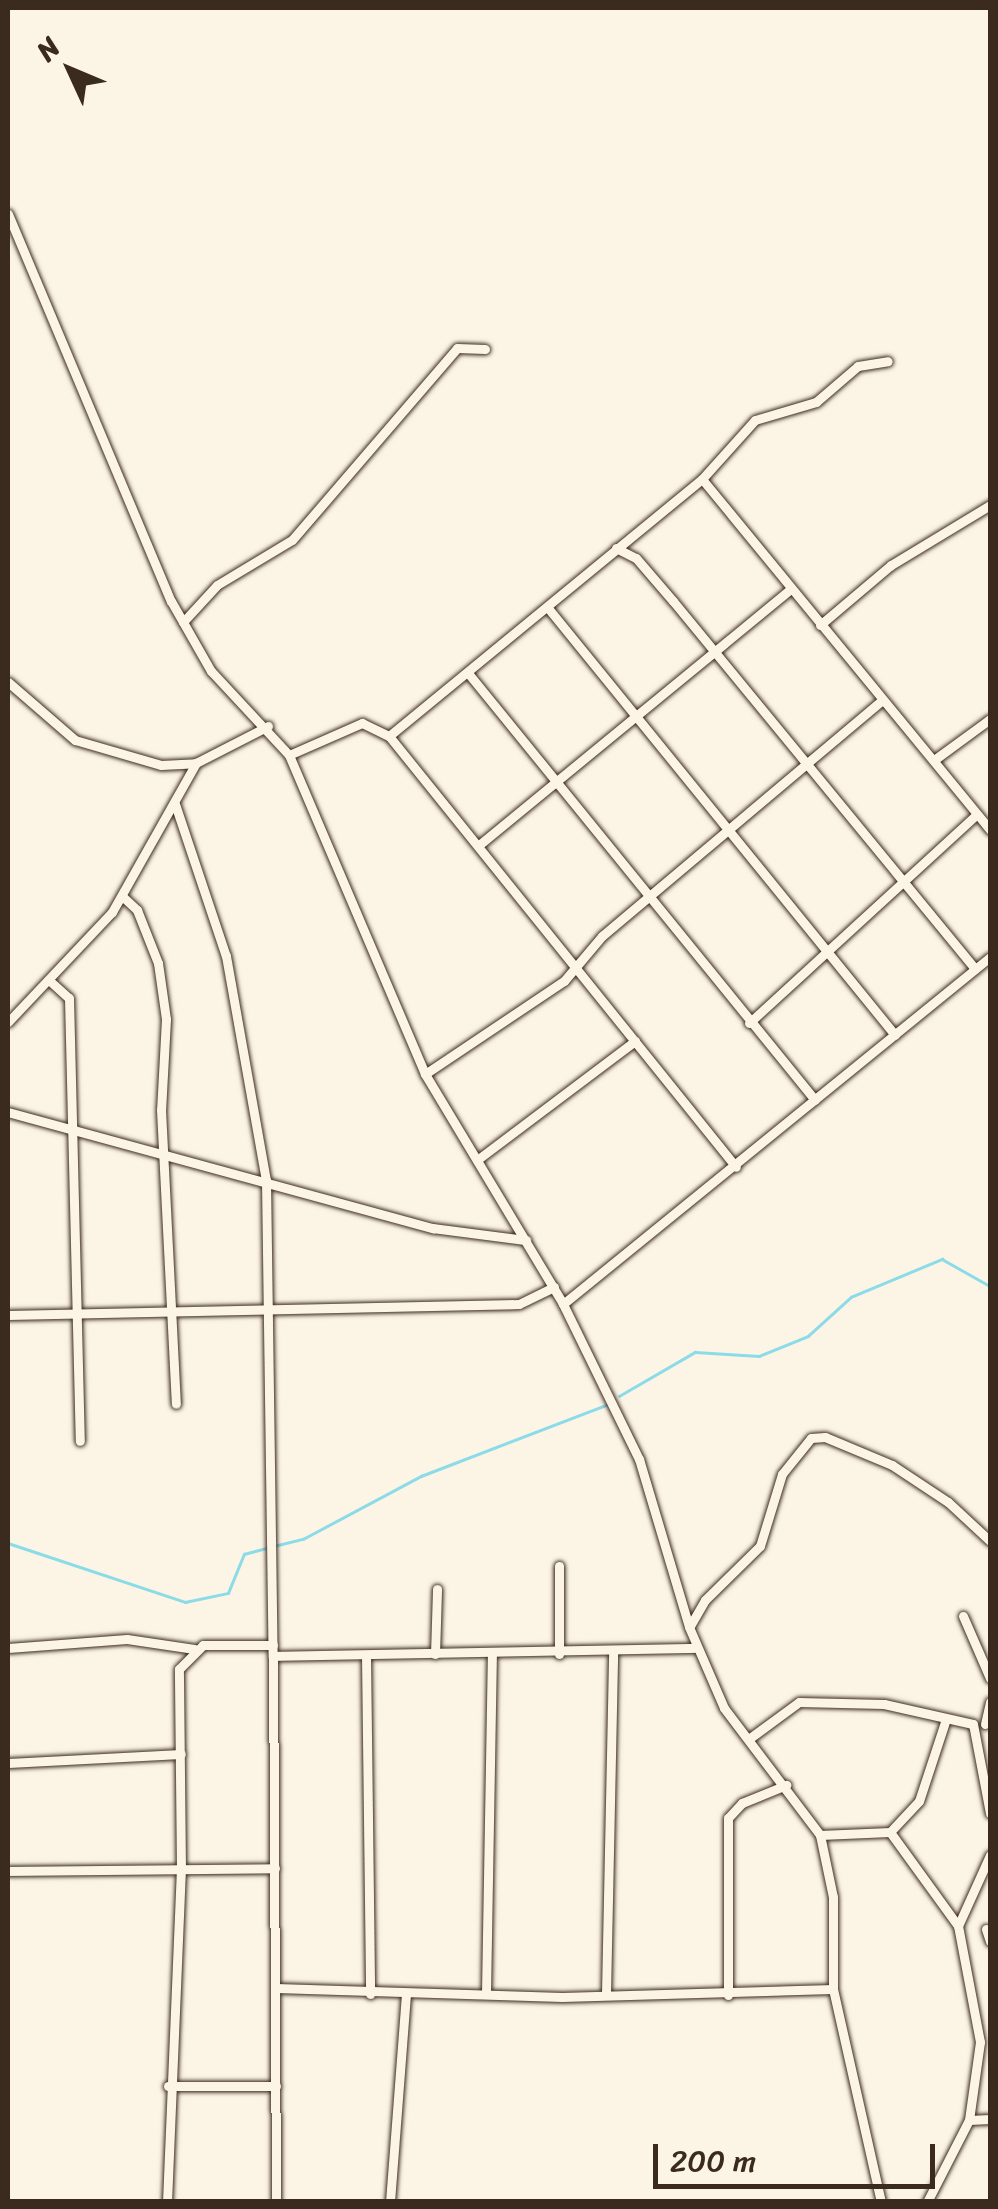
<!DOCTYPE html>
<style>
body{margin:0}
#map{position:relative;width:998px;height:2209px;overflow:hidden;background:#fcf5e5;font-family:Sriracha,sans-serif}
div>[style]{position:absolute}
.stream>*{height:2.5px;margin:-1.25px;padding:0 1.25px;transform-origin:1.25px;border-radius:1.25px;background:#8bdbe8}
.roads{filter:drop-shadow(0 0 2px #3b2a1e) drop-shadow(0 0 2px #3b2a1e)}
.minor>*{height:9px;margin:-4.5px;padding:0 4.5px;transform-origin:4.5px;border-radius:4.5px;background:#fcf5e5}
span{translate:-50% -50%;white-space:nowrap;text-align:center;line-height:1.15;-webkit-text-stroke:9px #fcf5e5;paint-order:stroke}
.frame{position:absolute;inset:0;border:10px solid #3b2a1e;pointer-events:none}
.north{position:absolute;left:20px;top:20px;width:100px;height:100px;-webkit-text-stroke:8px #fcf5e5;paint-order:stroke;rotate:314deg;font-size:28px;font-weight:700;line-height:40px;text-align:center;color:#3b2a1e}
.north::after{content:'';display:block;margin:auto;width:35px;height:45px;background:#3b2a1e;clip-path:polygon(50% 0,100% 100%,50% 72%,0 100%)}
.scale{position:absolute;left:653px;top:2144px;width:282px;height:45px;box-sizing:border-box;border:5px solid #3b2a1e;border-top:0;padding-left:12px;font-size:30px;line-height:35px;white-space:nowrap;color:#3b2a1e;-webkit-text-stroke:8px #fcf5e5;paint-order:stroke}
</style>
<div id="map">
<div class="stream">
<i style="left:619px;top:1396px;width:88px;rotate:-30.1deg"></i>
<i style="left:695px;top:1352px;width:64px;rotate:3.6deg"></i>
<i style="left:759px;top:1356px;width:53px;rotate:-22.2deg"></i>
<i style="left:808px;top:1336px;width:58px;rotate:-42.2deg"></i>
<i style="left:851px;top:1297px;width:99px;rotate:-22.7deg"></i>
<i style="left:942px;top:1259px;width:55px;rotate:29.4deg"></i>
<i style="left:8px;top:1543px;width:187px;rotate:18.4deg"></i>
<i style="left:185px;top:1602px;width:44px;rotate:-11.8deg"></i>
<i style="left:228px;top:1593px;width:42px;rotate:-67.7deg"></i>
<i style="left:244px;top:1554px;width:24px;rotate:-15deg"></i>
<i style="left:274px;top:1546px;width:30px;rotate:-14deg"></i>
<i style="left:303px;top:1539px;width:134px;rotate:-28.1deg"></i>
<i style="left:421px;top:1476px;width:198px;rotate:-21deg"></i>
</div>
<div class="roads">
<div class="minor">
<i style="left:8px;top:214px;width:420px;rotate:67.2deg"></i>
<i style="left:171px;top:601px;width:81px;rotate:60.3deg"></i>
<i style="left:211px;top:671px;width:115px;rotate:47.1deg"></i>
<i style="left:289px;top:755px;width:347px;rotate:66.9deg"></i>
<i style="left:425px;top:1074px;width:268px;rotate:59deg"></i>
<i style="left:563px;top:1304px;width:173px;rotate:63.9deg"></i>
<i style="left:639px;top:1459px;width:175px;rotate:73.4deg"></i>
<i style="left:689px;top:1627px;width:88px;rotate:66.6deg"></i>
<i style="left:724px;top:1708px;width:159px;rotate:52.9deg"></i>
<i style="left:820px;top:1835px;width:63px;rotate:78.2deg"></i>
<i style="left:833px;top:1897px;width:92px;rotate:90deg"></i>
<i style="left:833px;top:1989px;width:218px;rotate:77.3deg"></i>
<i style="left:702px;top:479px;width:79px;rotate:-48.1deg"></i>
<i style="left:755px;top:420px;width:64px;rotate:-16.4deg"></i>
<i style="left:816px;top:402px;width:55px;rotate:-40.6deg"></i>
<i style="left:858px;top:366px;width:30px;rotate:-9deg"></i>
<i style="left:616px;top:548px;width:22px;rotate:27deg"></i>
<i style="left:636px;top:558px;width:57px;rotate:49.3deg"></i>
<i style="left:673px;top:601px;width:476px;rotate:50.6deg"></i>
<i style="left:548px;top:608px;width:550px;rotate:50.9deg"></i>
<i style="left:183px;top:622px;width:50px;rotate:-47.4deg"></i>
<i style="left:217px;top:585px;width:87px;rotate:-31deg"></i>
<i style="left:292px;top:540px;width:253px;rotate:-49.3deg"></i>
<i style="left:457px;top:348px;width:28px;rotate:2deg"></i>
<i style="left:820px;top:625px;width:93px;rotate:-40.2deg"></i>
<i style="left:891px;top:565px;width:116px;rotate:-31.2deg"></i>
<i style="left:468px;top:673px;width:550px;rotate:50.9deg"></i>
<i style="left:8px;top:682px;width:89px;rotate:40.9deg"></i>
<i style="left:75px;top:740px;width:90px;rotate:16.2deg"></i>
<i style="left:161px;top:765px;width:35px;rotate:-3deg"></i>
<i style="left:389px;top:736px;width:553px;rotate:51.16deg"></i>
<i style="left:289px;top:755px;width:80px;rotate:-23.7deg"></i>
<i style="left:362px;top:723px;width:30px;rotate:26deg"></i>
<i style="left:389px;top:736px;width:405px;rotate:-39.4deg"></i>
<i style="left:702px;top:479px;width:454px;rotate:50.6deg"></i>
<i style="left:934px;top:760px;width:69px;rotate:-36.2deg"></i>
<i style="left:175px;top:804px;width:160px;rotate:71.5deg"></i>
<i style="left:226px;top:956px;width:228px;rotate:79.9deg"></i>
<i style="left:266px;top:1180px;width:476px;rotate:89.2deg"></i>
<i style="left:479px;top:845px;width:404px;rotate:-39.4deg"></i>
<i style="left:122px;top:896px;width:21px;rotate:43deg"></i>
<i style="left:137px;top:910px;width:57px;rotate:68.4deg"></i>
<i style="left:158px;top:963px;width:57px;rotate:81.9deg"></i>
<i style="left:166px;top:1019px;width:91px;rotate:93.1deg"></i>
<i style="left:161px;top:1110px;width:294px;rotate:87.1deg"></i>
<i style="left:51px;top:982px;width:24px;rotate:42deg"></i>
<i style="left:69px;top:998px;width:443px;rotate:88.6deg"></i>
<i style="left:8px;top:1022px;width:151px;rotate:-46.6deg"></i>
<i style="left:112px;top:912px;width:171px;rotate:-60.6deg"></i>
<i style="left:196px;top:763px;width:81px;rotate:-27.2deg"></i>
<i style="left:749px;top:1023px;width:309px;rotate:-42.5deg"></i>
<i style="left:425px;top:1074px;width:167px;rotate:-33.8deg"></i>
<i style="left:564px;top:981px;width:59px;rotate:-49.8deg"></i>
<i style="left:602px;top:936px;width:366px;rotate:-40.1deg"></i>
<i style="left:8px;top:1112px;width:441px;rotate:15.3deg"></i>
<i style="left:433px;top:1228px;width:94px;rotate:7.4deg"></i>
<i style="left:477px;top:1160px;width:198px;rotate:-37deg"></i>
<i style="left:563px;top:1304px;width:550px;rotate:-39.1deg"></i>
<i style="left:8px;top:1315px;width:511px;rotate:-1.23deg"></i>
<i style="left:519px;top:1304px;width:39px;rotate:-26deg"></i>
<i style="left:559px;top:1566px;width:88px;rotate:90deg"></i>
<i style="left:963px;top:1616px;width:68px;rotate:66.5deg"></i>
<i style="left:690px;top:1626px;width:30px;rotate:-60deg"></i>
<i style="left:705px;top:1600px;width:77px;rotate:-44.5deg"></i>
<i style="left:760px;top:1546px;width:75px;rotate:-73deg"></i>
<i style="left:782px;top:1474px;width:46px;rotate:-51.1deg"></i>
<i style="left:811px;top:1438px;width:14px;rotate:-4deg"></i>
<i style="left:825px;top:1437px;width:73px;rotate:22.7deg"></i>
<i style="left:892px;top:1465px;width:67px;rotate:33.5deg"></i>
<i style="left:948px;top:1502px;width:57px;rotate:42.9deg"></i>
<i style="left:8px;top:1648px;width:119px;rotate:-4.3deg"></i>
<i style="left:127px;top:1639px;width:68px;rotate:8.5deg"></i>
<i style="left:435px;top:1654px;width:65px;rotate:-88.2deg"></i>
<i style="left:366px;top:1655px;width:339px;rotate:89.3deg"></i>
<i style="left:985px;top:1724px;width:23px;rotate:-77deg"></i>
<i style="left:750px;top:1738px;width:61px;rotate:-36.3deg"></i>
<i style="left:799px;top:1702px;width:85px;rotate:1.3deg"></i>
<i style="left:884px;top:1704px;width:91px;rotate:12.7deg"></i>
<i style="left:973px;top:1724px;width:91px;rotate:79.2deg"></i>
<i style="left:8px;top:1763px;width:173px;rotate:-3deg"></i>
<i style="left:890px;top:1832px;width:116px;rotate:54.1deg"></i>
<i style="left:820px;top:1835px;width:70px;rotate:-2.5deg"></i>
<i style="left:890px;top:1832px;width:42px;rotate:-46.9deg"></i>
<i style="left:919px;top:1801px;width:83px;rotate:-71.8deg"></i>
<i style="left:8px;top:1871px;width:267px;rotate:-0.6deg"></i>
<i style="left:986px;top:1929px;width:13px;rotate:72deg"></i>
<i style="left:276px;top:1988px;width:286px;rotate:1.8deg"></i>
<i style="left:562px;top:1997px;width:271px;rotate:-1.7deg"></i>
<i style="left:486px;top:1993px;width:338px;rotate:-89deg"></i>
<i style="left:606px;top:1994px;width:342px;rotate:-88.8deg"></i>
<i style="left:728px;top:1995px;width:177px;rotate:-90deg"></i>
<i style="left:728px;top:1818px;width:21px;rotate:-47deg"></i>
<i style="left:742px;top:1803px;width:48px;rotate:-22.2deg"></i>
<i style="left:168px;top:2086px;width:108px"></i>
<i style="left:969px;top:2120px;width:21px;rotate:-3deg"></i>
<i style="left:167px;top:2202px;width:332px;rotate:-87.6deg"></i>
<i style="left:181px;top:1870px;width:201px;rotate:-90.6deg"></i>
<i style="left:179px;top:1669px;width:34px;rotate:-45deg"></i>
<i style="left:203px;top:1645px;width:70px"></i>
<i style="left:276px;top:2202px;width:546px;rotate:-90.31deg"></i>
<i style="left:273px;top:1656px;width:424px;rotate:-1.1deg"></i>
<i style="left:390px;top:2202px;width:209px;rotate:-85.6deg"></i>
<i style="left:927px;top:2202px;width:92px;rotate:-62.9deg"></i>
<i style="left:969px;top:2120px;width:79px;rotate:-82deg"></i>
<i style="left:980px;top:2042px;width:118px;rotate:-100.7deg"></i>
<i style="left:958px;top:1926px;width:78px;rotate:-65.7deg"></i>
</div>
</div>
<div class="frame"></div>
<div class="north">N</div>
<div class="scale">200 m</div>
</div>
